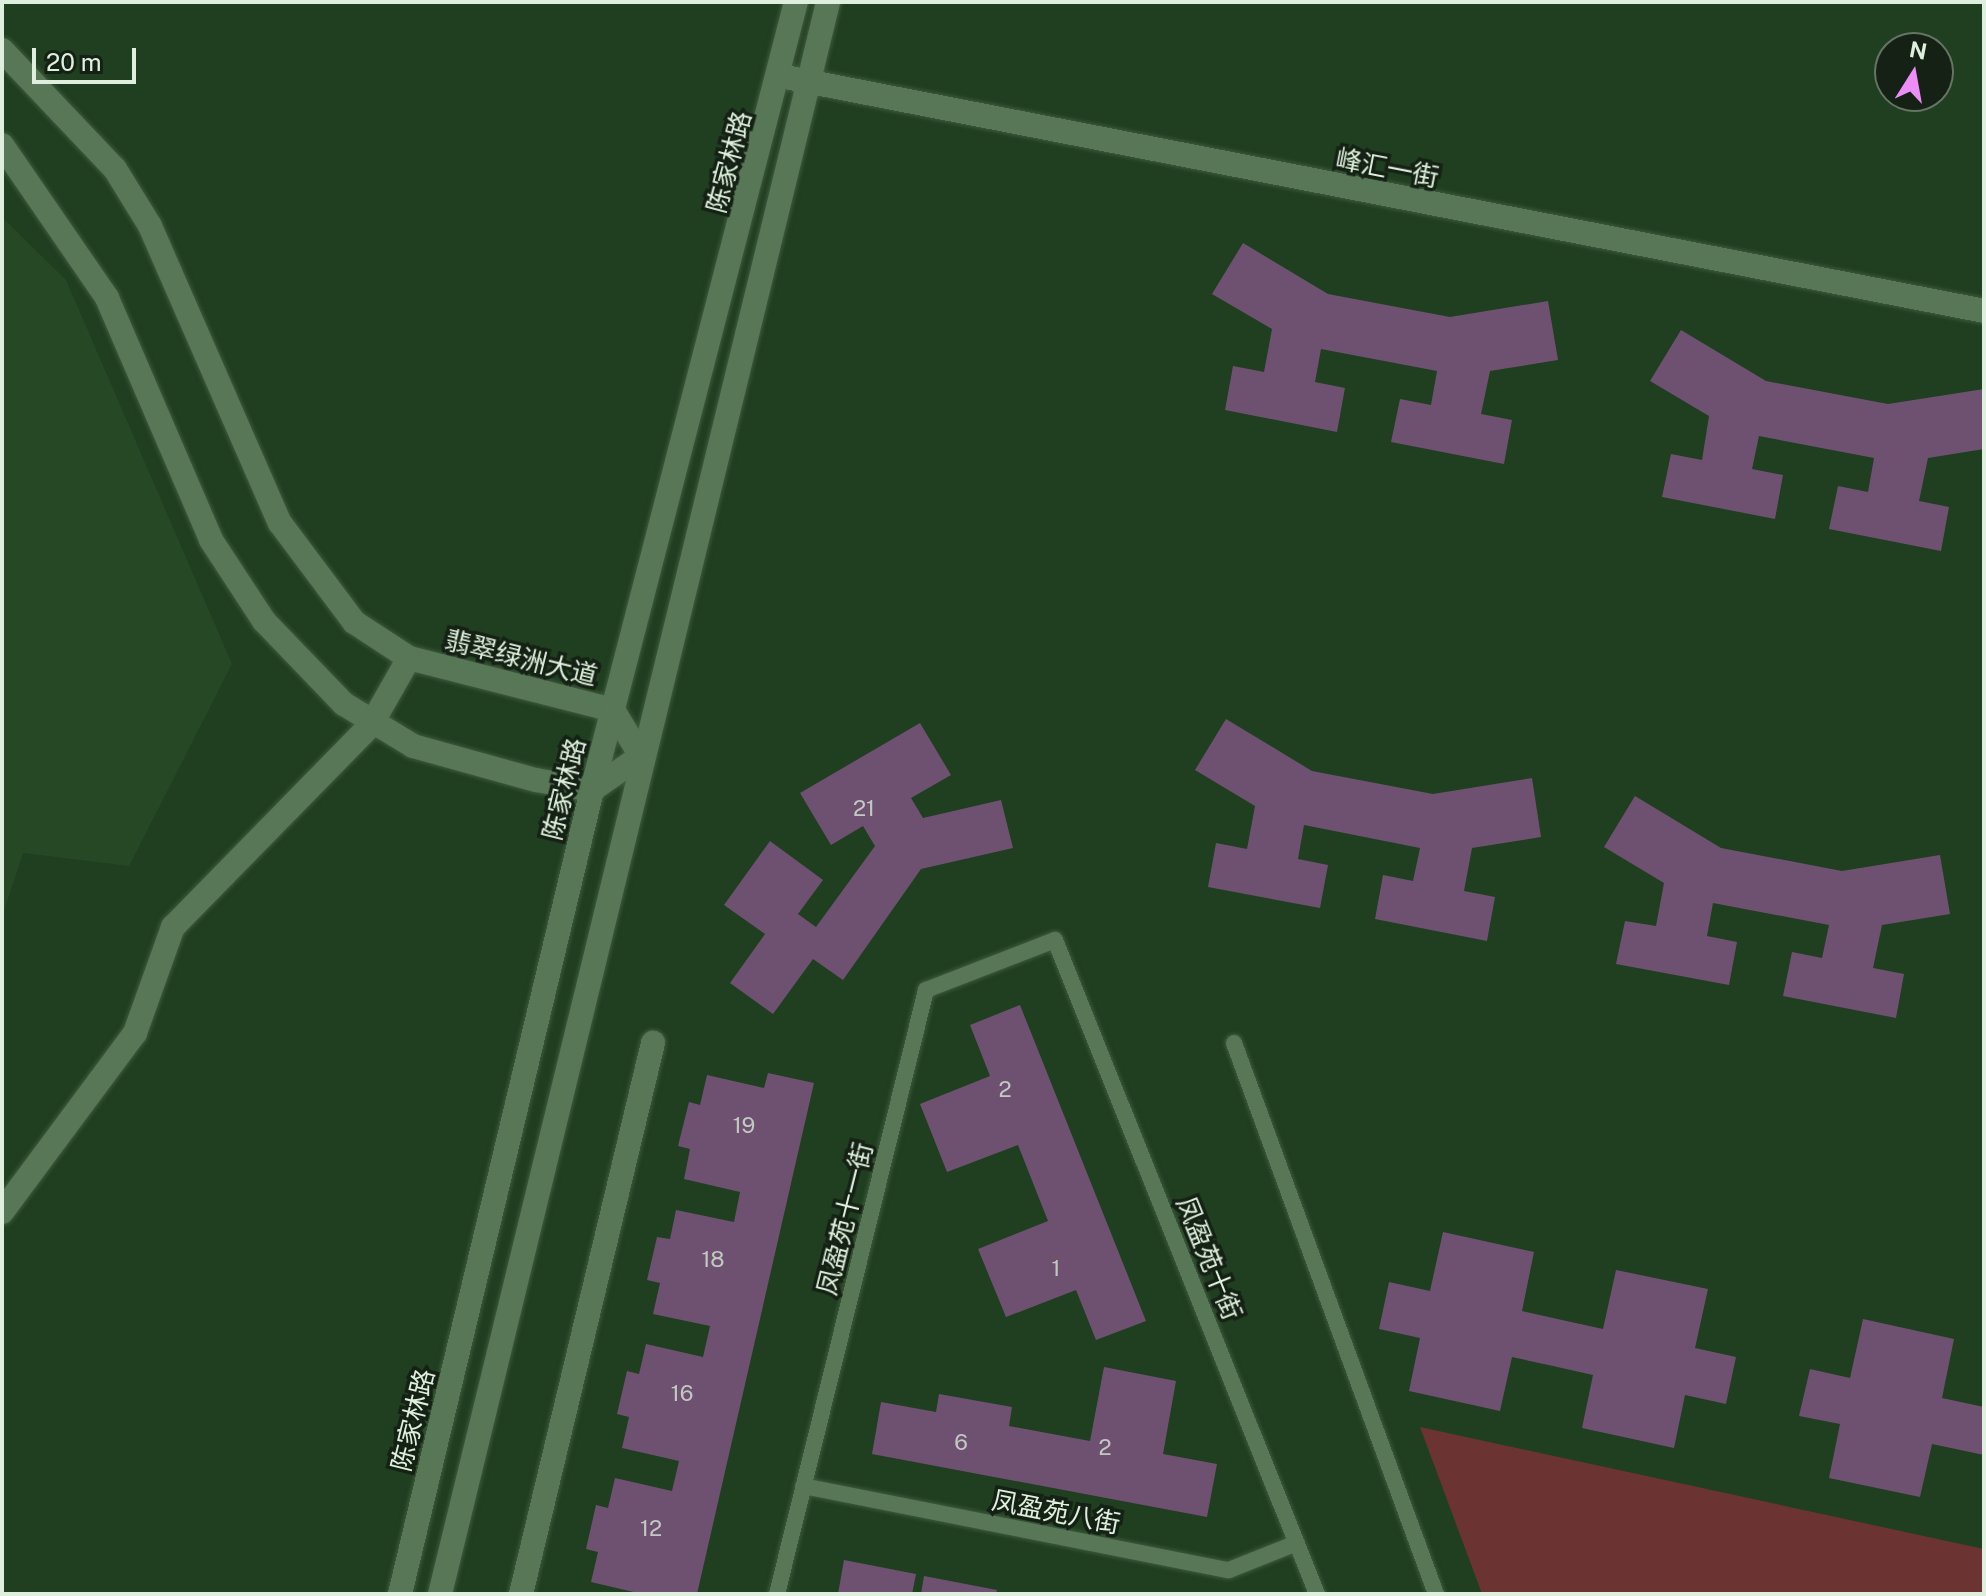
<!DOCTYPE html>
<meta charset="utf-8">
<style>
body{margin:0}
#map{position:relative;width:1986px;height:1596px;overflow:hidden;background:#203e20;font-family:"Public Sans","Noto Sans SC",sans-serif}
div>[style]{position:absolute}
.built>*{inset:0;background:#264825}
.green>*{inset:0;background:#6b3331}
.building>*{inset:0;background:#6e5171}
.roads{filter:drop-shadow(0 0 2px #3f5a3f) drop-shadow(0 0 2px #3f5a3f)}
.lane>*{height:16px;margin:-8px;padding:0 8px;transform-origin:8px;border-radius:8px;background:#577756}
.street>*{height:24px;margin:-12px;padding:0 12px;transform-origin:12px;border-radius:12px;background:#577756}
.secondary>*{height:24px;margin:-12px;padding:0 12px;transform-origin:12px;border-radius:12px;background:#577756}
span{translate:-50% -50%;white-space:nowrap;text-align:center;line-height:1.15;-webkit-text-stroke:7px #142114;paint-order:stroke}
.number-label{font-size:22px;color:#c2c8c2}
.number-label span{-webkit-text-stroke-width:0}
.street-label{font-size:26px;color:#def0dd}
.frame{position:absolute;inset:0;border:4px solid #def0dd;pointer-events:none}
.north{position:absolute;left:1874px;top:32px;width:80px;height:80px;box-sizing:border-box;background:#142114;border:2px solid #657464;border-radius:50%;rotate:11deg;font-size:22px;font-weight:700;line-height:32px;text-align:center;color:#def0dd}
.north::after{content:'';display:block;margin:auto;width:28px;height:36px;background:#ee8cf8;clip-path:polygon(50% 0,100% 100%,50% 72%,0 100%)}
.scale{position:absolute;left:32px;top:48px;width:104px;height:36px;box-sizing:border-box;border:4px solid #def0dd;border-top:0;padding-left:10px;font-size:24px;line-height:28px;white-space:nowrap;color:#def0dd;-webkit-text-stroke:6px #142114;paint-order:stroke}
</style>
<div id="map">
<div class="built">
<i style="clip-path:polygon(2px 217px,66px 280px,232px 664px,129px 866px,23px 853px,2px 917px)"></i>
</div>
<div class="green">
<i style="clip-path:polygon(1420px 1427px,1984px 1549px,1984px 1594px,1482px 1594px)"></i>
</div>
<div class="building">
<i style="clip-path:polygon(1243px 243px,1328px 294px,1450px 317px,1548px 301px,1558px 360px,1490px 371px,1481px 414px,1512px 420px,1504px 464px,1391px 442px,1400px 399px,1431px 405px,1437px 371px,1321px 349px,1315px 382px,1345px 388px,1337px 432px,1225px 410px,1233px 366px,1264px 372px,1272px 329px,1212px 294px)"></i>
<i style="clip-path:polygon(1681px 330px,1766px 381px,1888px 404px,1984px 389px,1984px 449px,1928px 458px,1919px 501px,1949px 507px,1941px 551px,1829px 529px,1838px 486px,1868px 492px,1874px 458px,1759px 436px,1752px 469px,1783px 475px,1775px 519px,1662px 497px,1671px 454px,1702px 460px,1709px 416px,1650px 381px)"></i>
<i style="clip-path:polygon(1226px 719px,1312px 771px,1433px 794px,1532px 778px,1541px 837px,1472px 848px,1464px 891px,1495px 897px,1487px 941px,1375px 919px,1383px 875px,1413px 881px,1420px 848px,1304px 825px,1298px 859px,1328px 865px,1320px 908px,1208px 887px,1216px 843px,1247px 849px,1255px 806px,1195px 770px)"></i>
<i style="clip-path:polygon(920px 723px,951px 775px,911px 798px,923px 818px,1001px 800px,1013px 848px,921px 869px,843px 980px,813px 959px,773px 1014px,730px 983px,765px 934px,724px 905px,770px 841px,823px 880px,798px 914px,816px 927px,875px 846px,863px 826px,831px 845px,800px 793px)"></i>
<i style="clip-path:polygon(1635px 796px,1721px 848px,1842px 871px,1940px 855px,1950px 914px,1882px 925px,1873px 968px,1904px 974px,1896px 1018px,1783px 996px,1792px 952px,1822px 958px,1829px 925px,1713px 903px,1707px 936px,1737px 942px,1729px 985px,1616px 964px,1625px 921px,1656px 926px,1664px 883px,1604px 847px)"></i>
<i style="clip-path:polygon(1020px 1005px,1146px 1321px,1096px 1340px,1076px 1290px,1006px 1317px,978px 1249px,1048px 1221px,1018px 1145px,947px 1172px,920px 1104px,990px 1076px,970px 1025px)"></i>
<i style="clip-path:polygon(768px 1073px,814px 1083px,697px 1594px,642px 1594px,591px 1582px,598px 1552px,586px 1549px,596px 1505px,608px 1508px,615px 1478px,672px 1491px,679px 1461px,622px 1448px,629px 1417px,617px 1414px,627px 1371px,639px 1374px,646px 1344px,703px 1357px,710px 1326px,653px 1314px,660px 1283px,647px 1280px,657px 1237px,670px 1239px,676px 1210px,734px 1222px,740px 1192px,684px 1179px,690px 1149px,678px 1146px,689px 1102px,700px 1105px,707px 1075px,764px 1088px)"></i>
<i style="clip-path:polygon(1443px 1232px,1534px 1252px,1522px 1311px,1562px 1320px,1603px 1329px,1616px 1270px,1708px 1289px,1695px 1348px,1736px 1357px,1726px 1404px,1685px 1395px,1674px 1448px,1582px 1428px,1593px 1375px,1553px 1366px,1512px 1357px,1500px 1411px,1409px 1391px,1420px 1338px,1379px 1329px,1389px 1282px,1430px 1291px)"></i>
<i style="clip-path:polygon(1863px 1319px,1954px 1339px,1942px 1398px,1984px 1407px,1984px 1455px,1932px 1444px,1920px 1497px,1829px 1478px,1840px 1424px,1799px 1416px,1810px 1369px,1850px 1378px)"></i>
<i style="clip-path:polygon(1104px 1367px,1176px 1381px,1163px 1454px,1217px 1464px,1207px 1517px,872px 1454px,881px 1402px,936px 1412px,939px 1394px,1012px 1407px,1009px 1426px,1090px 1441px)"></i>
<i style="clip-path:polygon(844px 1560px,916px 1574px,912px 1594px,838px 1594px)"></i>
<i style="clip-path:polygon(924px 1576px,997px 1590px,996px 1594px,921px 1594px)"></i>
</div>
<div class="roads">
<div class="lane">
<i style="left:1234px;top:1043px;width:587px;rotate:69.87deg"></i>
<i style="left:803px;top:1486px;width:434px;rotate:11.2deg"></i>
<i style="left:1229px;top:1570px;width:73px;rotate:-21.7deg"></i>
<i style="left:777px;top:1594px;width:622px;rotate:-76.14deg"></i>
<i style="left:926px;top:990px;width:138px;rotate:-21.2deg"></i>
<i style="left:1055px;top:940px;width:705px;rotate:68.17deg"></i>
</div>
<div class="street">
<i style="left:780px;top:76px;width:1227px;rotate:11.04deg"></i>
<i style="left:2px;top:1212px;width:223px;rotate:-53.4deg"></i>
<i style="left:135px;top:1033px;width:113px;rotate:-70.3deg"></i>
<i style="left:173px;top:927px;width:283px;rotate:-45.6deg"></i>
<i style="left:521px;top:1594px;width:567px;rotate:-76.53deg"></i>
</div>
<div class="secondary">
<i style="left:2px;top:50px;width:164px;rotate:46.5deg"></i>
<i style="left:115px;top:169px;width:67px;rotate:58.4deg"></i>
<i style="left:150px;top:226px;width:324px;rotate:66.4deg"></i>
<i style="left:280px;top:523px;width:124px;rotate:53.2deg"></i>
<i style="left:354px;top:622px;width:66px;rotate:33.2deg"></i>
<i style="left:409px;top:658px;width:211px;rotate:14.3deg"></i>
<i style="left:613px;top:710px;width:54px;rotate:58.7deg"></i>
<i style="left:2px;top:145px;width:186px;rotate:55.5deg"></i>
<i style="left:107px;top:298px;width:263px;rotate:66.7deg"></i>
<i style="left:211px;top:540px;width:97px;rotate:56.8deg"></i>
<i style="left:264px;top:621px;width:115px;rotate:46.1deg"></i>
<i style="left:344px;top:704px;width:81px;rotate:31.3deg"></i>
<i style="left:413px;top:746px;width:128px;rotate:15.5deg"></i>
<i style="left:536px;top:780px;width:57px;rotate:10.1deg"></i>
<i style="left:592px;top:790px;width:60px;rotate:-34.8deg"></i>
<i style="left:371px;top:725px;width:77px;rotate:-60.4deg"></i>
<i style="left:400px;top:1594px;width:827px;rotate:-76.57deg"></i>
<i style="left:592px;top:790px;width:814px;rotate:-75.49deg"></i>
<i style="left:440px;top:1594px;width:1639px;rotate:-76.3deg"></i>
</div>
</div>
<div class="number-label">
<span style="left:864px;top:809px">21</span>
<span style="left:1005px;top:1090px">2</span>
<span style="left:744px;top:1126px">19</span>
<span style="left:713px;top:1260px">18</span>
<span style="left:1056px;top:1269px">1</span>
<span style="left:682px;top:1394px">16</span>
<span style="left:961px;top:1443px">6</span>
<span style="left:1105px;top:1448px">2</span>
<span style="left:651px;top:1529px">12</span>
</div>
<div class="street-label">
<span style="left:729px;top:162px;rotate:-75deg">陈家林路</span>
<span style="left:1387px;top:168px;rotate:11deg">峰汇一街</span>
<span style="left:521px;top:658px;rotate:14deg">翡翠绿洲大道</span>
<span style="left:564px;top:789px;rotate:-76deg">陈家林路</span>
<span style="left:845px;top:1219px;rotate:-76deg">凤盈苑十一街</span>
<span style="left:1209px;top:1258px;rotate:68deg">凤盈苑十街</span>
<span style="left:413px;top:1420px;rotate:-76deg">陈家林路</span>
<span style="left:1056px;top:1512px;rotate:11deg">凤盈苑八街</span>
</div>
<div class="frame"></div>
<div class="north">N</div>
<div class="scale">20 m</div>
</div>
